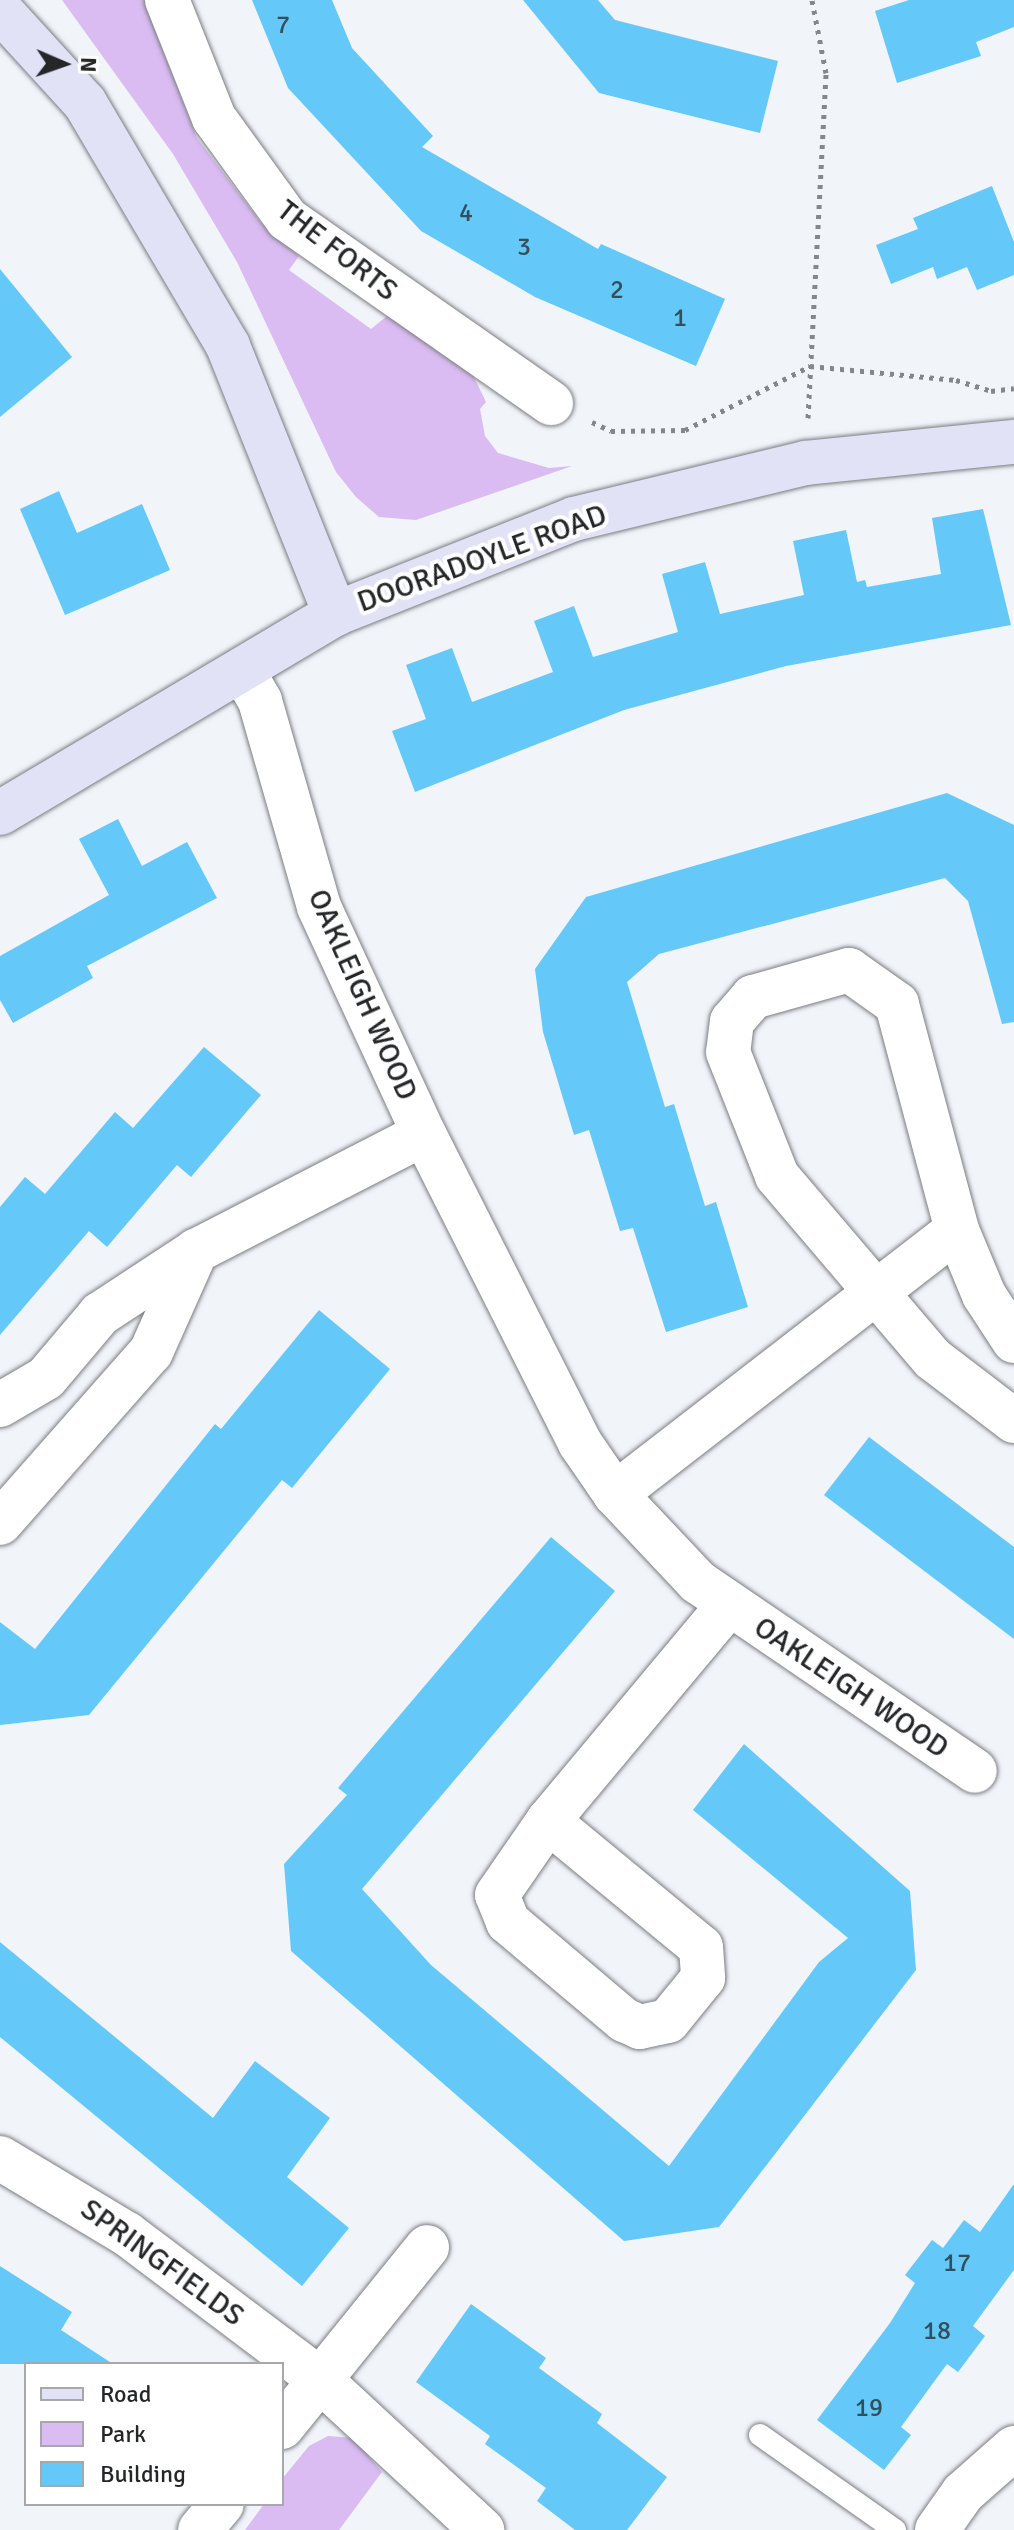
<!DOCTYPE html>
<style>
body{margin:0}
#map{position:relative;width:1014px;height:2530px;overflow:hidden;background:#f1f4f9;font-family:Signika,sans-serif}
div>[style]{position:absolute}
.green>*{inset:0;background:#dabbf2}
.building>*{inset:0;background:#64c9f9}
.path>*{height:5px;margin-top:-2.5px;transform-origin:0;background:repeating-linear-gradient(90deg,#84878a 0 4px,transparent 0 10px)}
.roads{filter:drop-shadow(0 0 2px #7a7d81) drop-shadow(0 0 2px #7a7d81)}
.lane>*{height:22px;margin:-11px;padding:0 11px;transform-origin:11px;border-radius:11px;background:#fff}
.street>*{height:44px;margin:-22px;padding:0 22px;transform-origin:22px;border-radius:22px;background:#fff}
.secondary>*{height:44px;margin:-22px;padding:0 22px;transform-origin:22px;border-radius:22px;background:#e2e2f7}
span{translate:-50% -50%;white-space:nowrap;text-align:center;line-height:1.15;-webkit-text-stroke:8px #fff;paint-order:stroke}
.number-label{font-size:26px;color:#344f5c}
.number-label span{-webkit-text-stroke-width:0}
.street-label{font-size:30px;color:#242628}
.legend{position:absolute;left:24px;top:2362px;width:260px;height:144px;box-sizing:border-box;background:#fff;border:2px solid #a7a8a9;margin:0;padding:10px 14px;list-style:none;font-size:24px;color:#242628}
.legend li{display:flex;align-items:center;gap:16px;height:40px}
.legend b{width:40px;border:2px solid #a7a8a9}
.north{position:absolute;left:24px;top:24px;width:80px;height:80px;-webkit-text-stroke:6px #fff;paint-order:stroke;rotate:92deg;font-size:22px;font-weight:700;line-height:32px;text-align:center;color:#242628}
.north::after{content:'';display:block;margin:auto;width:28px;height:36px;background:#242628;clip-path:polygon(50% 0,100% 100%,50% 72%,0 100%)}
</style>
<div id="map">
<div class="green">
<i style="clip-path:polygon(62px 0,144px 0,197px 138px,261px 223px,299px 256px,289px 270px,371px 329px,387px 316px,453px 355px,474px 377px,486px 402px,480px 409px,485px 436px,498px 453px,549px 468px,572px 466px,416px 520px,379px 517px,356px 497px,336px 472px,237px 262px,173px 154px)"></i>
<i style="clip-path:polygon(328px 2436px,353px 2438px,382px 2472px,339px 2530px,245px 2530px,264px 2504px,282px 2504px,282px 2479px,309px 2446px)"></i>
</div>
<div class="building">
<i style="clip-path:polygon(252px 0,332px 0,352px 48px,433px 136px,422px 147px,598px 249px,601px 244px,725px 299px,696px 366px,535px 297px,421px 231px,288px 88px)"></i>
<i style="clip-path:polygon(523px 0,598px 0,615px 20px,778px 61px,760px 133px,599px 93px)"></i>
<i style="clip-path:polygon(909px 0,1014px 0,1014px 27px,976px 42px,981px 56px,897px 83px,875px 11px)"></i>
<i style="clip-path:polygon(992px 186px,1014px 242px,1014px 275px,977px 290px,967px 267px,937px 279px,933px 267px,891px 284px,876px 245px,918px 229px,913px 218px)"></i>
<i style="clip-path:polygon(0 269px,72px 357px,0 417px)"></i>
<i style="clip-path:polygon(59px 491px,77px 533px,142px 504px,170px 570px,65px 615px,20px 509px)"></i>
<i style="clip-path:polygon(983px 509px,1011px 625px,786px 666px,624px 710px,415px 792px,392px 731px,426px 719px,406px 665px,452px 648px,472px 702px,553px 672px,534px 621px,574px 606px,593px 657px,678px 632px,662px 574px,705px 562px,720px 614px,804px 595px,793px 541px,846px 530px,857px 582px,865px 580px,867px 587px,941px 574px,932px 518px)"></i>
<i style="clip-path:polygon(947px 793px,1014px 825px,1014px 1022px,1002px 1024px,968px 901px,945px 878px,659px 954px,627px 982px,665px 1107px,674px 1104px,705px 1206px,716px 1202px,748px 1307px,666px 1332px,633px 1228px,620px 1231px,589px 1130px,574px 1135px,543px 1032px,535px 969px,586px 897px)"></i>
<i style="clip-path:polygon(118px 819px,142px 866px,187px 842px,217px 898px,87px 966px,93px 978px,13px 1023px,0 1000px,0 956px,109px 895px,79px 839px)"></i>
<i style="clip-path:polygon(204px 1047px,261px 1095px,191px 1177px,177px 1165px,107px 1247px,89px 1231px,0 1335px,0 1207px,25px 1177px,45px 1194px,115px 1112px,133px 1128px)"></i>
<i style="clip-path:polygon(319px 1310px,390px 1369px,292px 1488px,282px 1480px,89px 1715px,0 1725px,0 1622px,35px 1649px,215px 1424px,221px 1429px)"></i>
<i style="clip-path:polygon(869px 1437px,1014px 1547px,1014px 1639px,824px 1495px)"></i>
<i style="clip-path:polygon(551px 1537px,615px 1591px,362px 1889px,431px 1965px,669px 2166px,819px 1962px,848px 1938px,693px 1810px,744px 1744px,910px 1891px,916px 1970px,719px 2227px,624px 2241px,291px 1951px,284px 1864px,347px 1795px,338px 1788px)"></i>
<i style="clip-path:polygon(0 1942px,213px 2118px,255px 2061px,330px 2118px,287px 2177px,349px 2228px,302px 2286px,0 2037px)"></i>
<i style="clip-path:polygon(1014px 2184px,1014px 2270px,973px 2326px,985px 2336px,958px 2372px,947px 2364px,901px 2427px,911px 2435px,884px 2470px,817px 2420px,890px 2323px,915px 2283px,905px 2275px,932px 2240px,943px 2248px,964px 2220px,980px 2232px)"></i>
<i style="clip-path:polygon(0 2266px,72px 2312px,61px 2330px,113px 2364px,0 2364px)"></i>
<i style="clip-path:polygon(471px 2304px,546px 2358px,539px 2368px,602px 2414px,597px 2423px,667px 2477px,627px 2530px,575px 2530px,537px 2501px,546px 2488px,485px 2444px,490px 2436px,416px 2382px)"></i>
</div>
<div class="path">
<i style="left:808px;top:418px;width:345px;rotate:-87deg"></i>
<i style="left:826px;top:73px;width:74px;rotate:-100.9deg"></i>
<i style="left:592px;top:422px;width:21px;rotate:25deg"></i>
<i style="left:611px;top:431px;width:74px;rotate:-0.8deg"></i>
<i style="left:685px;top:430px;width:140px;rotate:-27.1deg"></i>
<i style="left:810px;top:366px;width:147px;rotate:5.5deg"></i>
<i style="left:956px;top:380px;width:37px;rotate:17deg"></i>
<i style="left:991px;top:391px;width:23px;rotate:-7deg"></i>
</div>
<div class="roads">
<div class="lane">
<i style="left:760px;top:2435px;width:165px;rotate:35.1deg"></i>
</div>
<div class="street">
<i style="left:167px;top:0;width:127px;rotate:68.3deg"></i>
<i style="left:214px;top:118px;width:125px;rotate:54.1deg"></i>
<i style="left:287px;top:219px;width:322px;rotate:34.9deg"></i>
<i style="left:244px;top:673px;width:32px;rotate:60deg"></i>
<i style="left:260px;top:701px;width:214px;rotate:74deg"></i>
<i style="left:319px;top:907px;width:250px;rotate:65.2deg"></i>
<i style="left:424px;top:1134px;width:346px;rotate:63.2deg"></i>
<i style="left:580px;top:1443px;width:62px;rotate:55.5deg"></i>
<i style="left:615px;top:1494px;width:121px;rotate:46.7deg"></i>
<i style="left:698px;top:1582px;width:335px;rotate:34.3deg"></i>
<i style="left:1014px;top:1341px;width:55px;rotate:-123.1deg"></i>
<i style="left:984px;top:1295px;width:70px;rotate:-112.6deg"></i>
<i style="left:957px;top:1230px;width:234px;rotate:-104.9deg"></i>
<i style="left:897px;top:1004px;width:59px;rotate:-144.7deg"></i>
<i style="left:849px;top:970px;width:100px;rotate:164.3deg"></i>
<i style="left:753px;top:997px;width:32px;rotate:131deg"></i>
<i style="left:732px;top:1021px;width:31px;rotate:97deg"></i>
<i style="left:728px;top:1052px;width:133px;rotate:68.4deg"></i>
<i style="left:777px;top:1176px;width:240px;rotate:49.6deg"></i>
<i style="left:933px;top:1359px;width:102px;rotate:37.4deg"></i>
<i style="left:0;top:1405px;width:53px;rotate:-30.4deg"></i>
<i style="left:46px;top:1378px;width:84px;rotate:-49.8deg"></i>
<i style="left:100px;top:1314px;width:115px;rotate:-33.3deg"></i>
<i style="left:196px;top:1251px;width:256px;rotate:-27.2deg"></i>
<i style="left:615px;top:1494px;width:432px;rotate:-37.7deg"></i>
<i style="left:0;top:1523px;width:228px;rotate:-48.6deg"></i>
<i style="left:151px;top:1352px;width:111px;rotate:-66deg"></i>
<i style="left:548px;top:1821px;width:198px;rotate:39.5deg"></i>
<i style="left:701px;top:1947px;width:31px;rotate:86deg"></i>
<i style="left:703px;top:1978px;width:55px;rotate:129.1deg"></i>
<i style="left:668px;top:2021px;width:29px;rotate:168deg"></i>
<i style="left:640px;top:2027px;width:17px;rotate:-156deg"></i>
<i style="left:624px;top:2020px;width:152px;rotate:-139.8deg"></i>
<i style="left:508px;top:1922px;width:29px;rotate:-112deg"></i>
<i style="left:497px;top:1895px;width:90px;rotate:-55.4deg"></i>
<i style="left:548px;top:1821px;width:280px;rotate:-50.1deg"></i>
<i style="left:0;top:2158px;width:148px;rotate:30.9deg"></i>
<i style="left:127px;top:2234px;width:239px;rotate:37deg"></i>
<i style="left:318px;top:2378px;width:224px;rotate:42.8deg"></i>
<i style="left:282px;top:2427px;width:231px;rotate:-51.1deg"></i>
<i style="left:200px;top:2530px;width:34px;rotate:-50deg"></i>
<i style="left:937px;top:2530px;width:45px;rotate:-54.9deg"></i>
<i style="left:963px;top:2493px;width:68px;rotate:-41.4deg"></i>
</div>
<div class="secondary">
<i style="left:0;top:10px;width:126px;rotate:47.6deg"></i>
<i style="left:85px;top:103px;width:282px;rotate:59.5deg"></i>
<i style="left:228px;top:346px;width:289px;rotate:68.2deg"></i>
<i style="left:0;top:813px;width:390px;rotate:-30.7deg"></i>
<i style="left:335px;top:614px;width:257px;rotate:-21.7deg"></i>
<i style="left:574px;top:519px;width:239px;rotate:-13.6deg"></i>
<i style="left:806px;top:463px;width:209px;rotate:-5.8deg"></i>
</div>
</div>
<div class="number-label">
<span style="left:283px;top:26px">7</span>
<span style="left:466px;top:214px">4</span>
<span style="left:524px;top:248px">3</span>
<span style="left:617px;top:291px">2</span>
<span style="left:680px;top:319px">1</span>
<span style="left:957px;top:2264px">17</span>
<span style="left:937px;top:2332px">18</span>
<span style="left:869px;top:2409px">19</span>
</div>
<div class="street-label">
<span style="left:337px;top:251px;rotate:38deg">THE FORTS</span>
<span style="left:482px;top:559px;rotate:-20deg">DOORADOYLE ROAD</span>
<span style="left:362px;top:995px;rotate:66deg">OAKLEIGH WOOD</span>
<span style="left:851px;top:1688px;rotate:34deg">OAKLEIGH WOOD</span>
<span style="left:162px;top:2263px;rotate:36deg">SPRINGFIELDS</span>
</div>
<ul class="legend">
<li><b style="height:10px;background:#e2e2f7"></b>Road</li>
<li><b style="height:22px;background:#dabbf2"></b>Park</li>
<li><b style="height:22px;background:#64c9f9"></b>Building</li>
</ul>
<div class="north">N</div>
</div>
